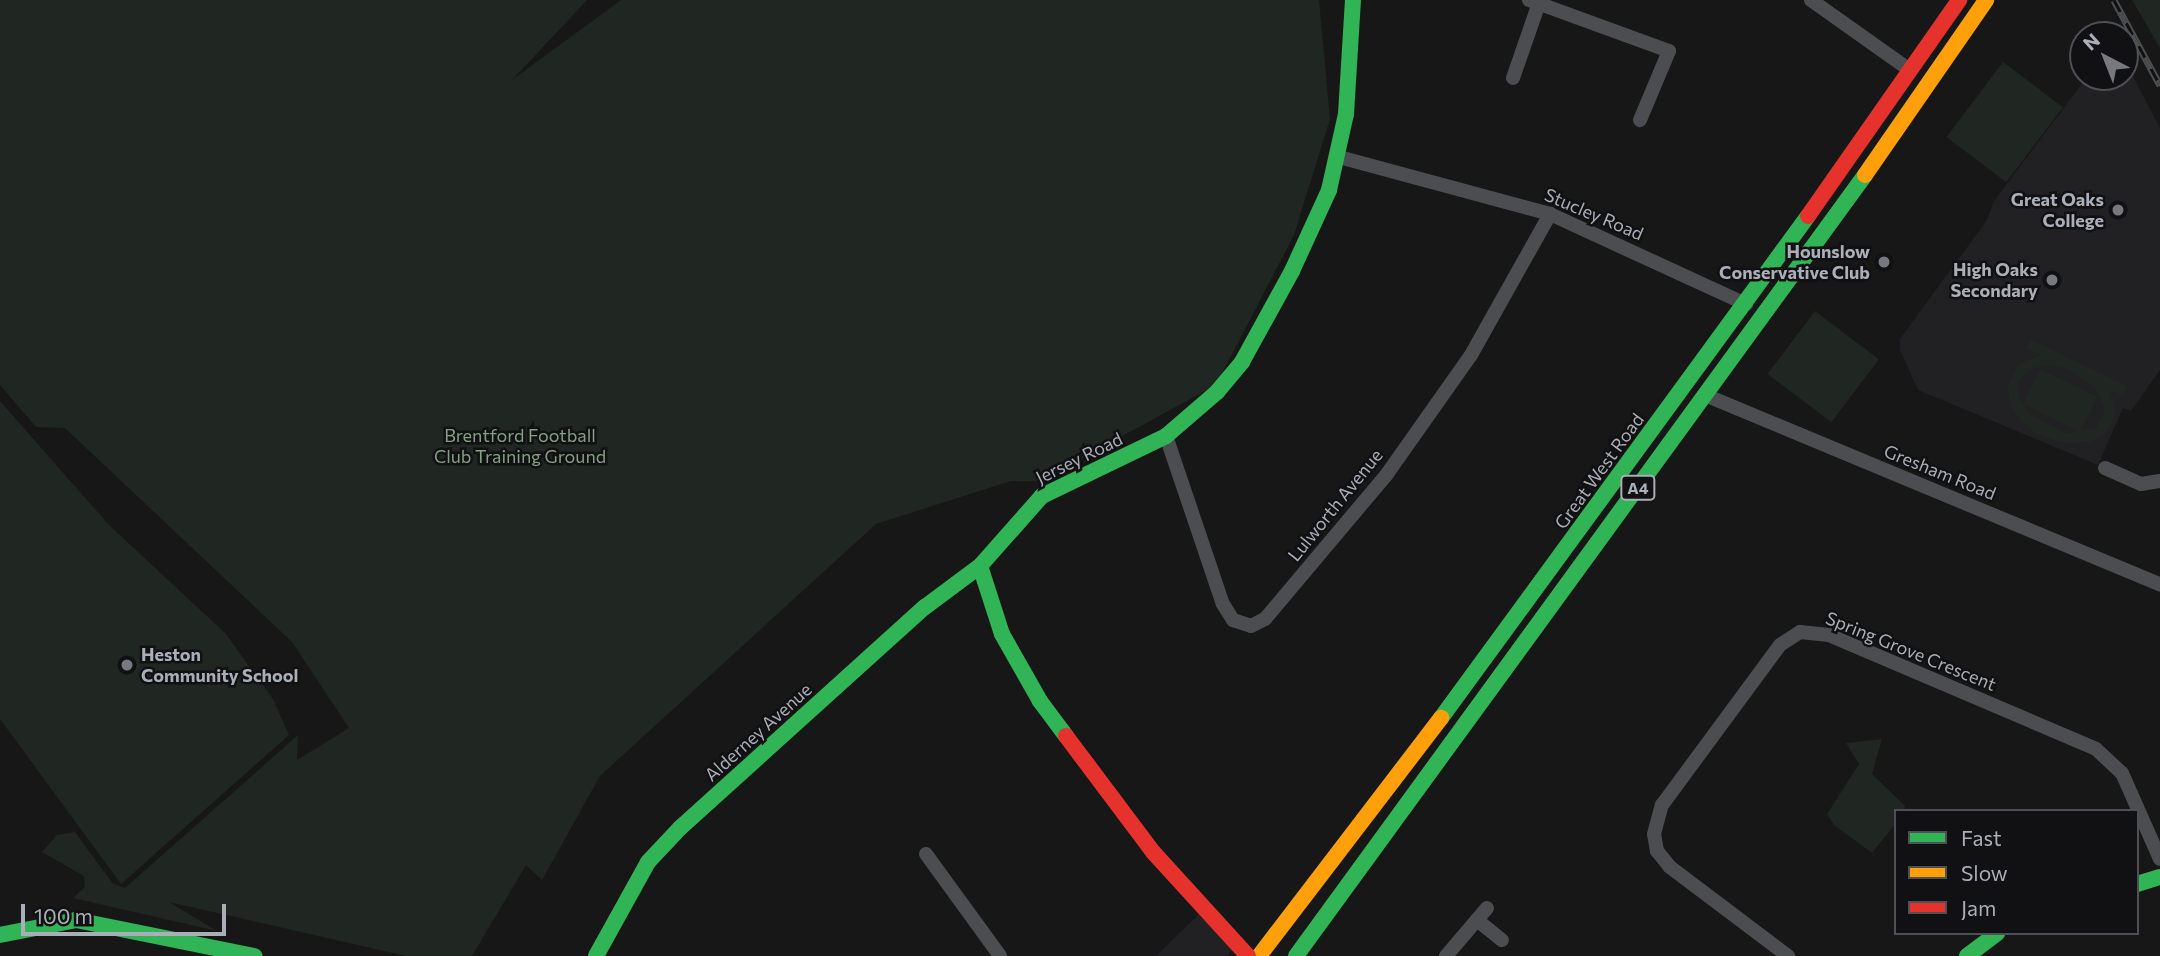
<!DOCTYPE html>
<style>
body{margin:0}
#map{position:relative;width:2160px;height:956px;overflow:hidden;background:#171717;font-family:Commissioner,sans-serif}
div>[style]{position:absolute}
.built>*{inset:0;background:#212123}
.green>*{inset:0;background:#202621;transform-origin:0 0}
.street>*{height:14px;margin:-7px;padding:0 7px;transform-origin:7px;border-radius:7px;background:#4c4d50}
.fast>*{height:16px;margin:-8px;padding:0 8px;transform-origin:8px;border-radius:8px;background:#30b455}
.slow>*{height:16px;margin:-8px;padding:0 8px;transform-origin:8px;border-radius:8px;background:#ff9f0a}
.jam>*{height:16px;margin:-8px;padding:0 8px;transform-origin:8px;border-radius:8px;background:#e5322d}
.rail>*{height:7px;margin-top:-3.5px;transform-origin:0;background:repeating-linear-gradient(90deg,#111113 0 13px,#4c4e50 0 26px);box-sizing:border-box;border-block:2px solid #4c4e50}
.dots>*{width:19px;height:19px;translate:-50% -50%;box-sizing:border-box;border:4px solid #111113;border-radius:50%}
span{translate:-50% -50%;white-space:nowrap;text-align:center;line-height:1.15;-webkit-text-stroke:5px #111113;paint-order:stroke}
.shield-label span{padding:2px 5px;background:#111113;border:2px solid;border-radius:5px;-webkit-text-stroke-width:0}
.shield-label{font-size:16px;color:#aaaeb7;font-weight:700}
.poi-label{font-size:18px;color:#aaaeb7;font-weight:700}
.right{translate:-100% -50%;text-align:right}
.left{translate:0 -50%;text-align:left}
.street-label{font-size:18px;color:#aaaeb7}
.park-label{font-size:18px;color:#83a084}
.legend{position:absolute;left:1894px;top:809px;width:245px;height:126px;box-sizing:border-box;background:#111113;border:2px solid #4e5055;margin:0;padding:9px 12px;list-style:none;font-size:21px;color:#aaaeb7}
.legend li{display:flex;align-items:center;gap:14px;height:35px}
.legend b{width:35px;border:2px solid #4e5055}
.north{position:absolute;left:2069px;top:21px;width:70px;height:70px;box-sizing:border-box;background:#111113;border:2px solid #4e5055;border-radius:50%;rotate:318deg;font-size:19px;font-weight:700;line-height:28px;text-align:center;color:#aaaeb7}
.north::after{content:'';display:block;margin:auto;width:24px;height:32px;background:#77797f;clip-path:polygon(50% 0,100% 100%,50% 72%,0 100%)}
.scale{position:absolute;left:21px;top:904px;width:205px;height:32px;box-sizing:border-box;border:4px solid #aaaeb7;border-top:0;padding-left:9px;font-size:21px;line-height:24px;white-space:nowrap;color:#aaaeb7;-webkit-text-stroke:5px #111113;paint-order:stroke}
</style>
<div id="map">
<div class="built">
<i style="clip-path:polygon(2125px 61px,2160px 128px,2160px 370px,2131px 411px,2123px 408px,2098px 465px,1918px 390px,1900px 350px,1900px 339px,1987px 220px,1994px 201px,2087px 77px,2125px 77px)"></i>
<i style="clip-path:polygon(1199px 914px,1232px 949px,1227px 956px,1156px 956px)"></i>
</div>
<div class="green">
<i style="clip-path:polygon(0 0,587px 0,512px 80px,621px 0,1319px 0,1330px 119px,1294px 235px,1216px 385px,1040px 481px,1011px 481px,876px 524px,600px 776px,542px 880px,526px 865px,472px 956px,406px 956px,169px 902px,217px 931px,73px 898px,85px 887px,84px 876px,42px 852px,57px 835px,75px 832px,113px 884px,125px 888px,298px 735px,297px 760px,349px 728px,292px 642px,65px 428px,36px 427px,0 385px)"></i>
<i style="clip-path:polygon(2132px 0,2160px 0,2160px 48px)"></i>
<i style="left:2003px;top:62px;width:75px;height:94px;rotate:37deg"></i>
<i style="left:1815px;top:311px;width:80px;height:79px;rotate:37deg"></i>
<i style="clip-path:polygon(evenodd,2031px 339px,2128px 387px,2123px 396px,2110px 390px,2116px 412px,2106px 434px,2089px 442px,2062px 443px,2037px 434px,2022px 422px,2011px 406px,2007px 387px,2019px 364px,2040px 355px,2026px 348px,2031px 339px,2045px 365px,2068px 369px,2095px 387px,2105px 410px,2096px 428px,2065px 433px,2029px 414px,2018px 395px,2018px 383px,2028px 370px,2045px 365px)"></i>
<i style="left:2040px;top:369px;width:64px;height:39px;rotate:26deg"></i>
<i style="clip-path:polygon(0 401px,109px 525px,225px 633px,273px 699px,289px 735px,121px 884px,0 719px)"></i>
<i style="clip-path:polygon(1882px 739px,1872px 774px,1905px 806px,1904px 811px,1896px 811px,1896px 823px,1872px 853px,1834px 825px,1827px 814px,1859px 764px,1846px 743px)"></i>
</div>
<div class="street">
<i style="left:1529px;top:0;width:149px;rotate:20deg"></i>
<i style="left:1669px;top:51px;width:75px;rotate:112.8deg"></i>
<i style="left:1811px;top:0;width:121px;rotate:35.3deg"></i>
<i style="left:1513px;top:78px;width:79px;rotate:-70.9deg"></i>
<i style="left:1339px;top:157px;width:219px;rotate:15.1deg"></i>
<i style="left:1550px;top:214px;width:216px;rotate:24.7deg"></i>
<i style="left:1705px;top:395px;width:493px;rotate:22.6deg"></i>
<i style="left:1166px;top:436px;width:177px;rotate:71.3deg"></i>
<i style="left:1223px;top:604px;width:19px;rotate:58deg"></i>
<i style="left:1233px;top:620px;width:19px;rotate:18deg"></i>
<i style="left:1251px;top:626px;width:16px;rotate:-27deg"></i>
<i style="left:1265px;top:619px;width:189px;rotate:-49.9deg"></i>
<i style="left:1387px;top:474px;width:146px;rotate:-54.8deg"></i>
<i style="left:1471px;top:355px;width:162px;rotate:-60.7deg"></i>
<i style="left:2105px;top:468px;width:39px;rotate:24deg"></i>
<i style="left:2141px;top:484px;width:19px;rotate:-9deg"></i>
<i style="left:926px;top:854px;width:126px;rotate:54deg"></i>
<i style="left:1477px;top:920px;width:32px;rotate:39deg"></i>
<i style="left:1446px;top:956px;width:63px;rotate:-49.5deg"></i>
<i style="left:1788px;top:956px;width:148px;rotate:-143deg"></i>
<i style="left:1670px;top:867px;width:21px;rotate:-129deg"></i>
<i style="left:1657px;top:851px;width:17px;rotate:-100deg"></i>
<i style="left:1654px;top:834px;width:30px;rotate:-75deg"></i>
<i style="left:1662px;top:805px;width:199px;rotate:-53.6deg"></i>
<i style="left:1780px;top:645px;width:24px;rotate:-33deg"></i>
<i style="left:1800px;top:632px;width:29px;rotate:6deg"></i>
<i style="left:1829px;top:635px;width:290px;rotate:23.1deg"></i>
<i style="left:2096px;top:749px;width:35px;rotate:43deg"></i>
<i style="left:2122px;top:773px;width:94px;rotate:66.2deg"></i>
</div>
<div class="fast">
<i style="left:1441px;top:718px;width:622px;rotate:-53.83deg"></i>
<i style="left:1066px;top:736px;width:44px;rotate:-126.6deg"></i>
<i style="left:1040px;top:701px;width:77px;rotate:-119.6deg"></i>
<i style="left:1002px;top:634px;width:71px;rotate:-107.9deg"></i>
<i style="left:980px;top:566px;width:94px;rotate:-48.5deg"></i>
<i style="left:1042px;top:496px;width:138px;rotate:-25.8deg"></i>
<i style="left:1166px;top:436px;width:67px;rotate:-40.8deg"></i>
<i style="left:1217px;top:392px;width:39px;rotate:-50deg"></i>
<i style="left:1242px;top:362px;width:104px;rotate:-61.2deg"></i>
<i style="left:1292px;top:271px;width:89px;rotate:-65.4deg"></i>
<i style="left:1329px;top:190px;width:78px;rotate:-77.4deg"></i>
<i style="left:1346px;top:114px;width:114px;rotate:-86.5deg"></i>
<i style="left:2137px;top:884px;width:24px;rotate:-17deg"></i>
<i style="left:0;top:935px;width:77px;rotate:-11.2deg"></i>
<i style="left:76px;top:920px;width:182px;rotate:11.4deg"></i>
<i style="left:596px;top:956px;width:107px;rotate:-61deg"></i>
<i style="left:648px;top:862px;width:47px;rotate:-46.7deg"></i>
<i style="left:680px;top:828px;width:330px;rotate:-42.1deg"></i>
<i style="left:925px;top:607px;width:69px;rotate:-36.7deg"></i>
<i style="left:1296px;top:956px;width:966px;rotate:-53.92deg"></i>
<i style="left:1967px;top:956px;width:38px;rotate:-37deg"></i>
</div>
<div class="slow">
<i style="left:1865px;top:175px;width:213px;rotate:-55.3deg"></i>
<i style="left:1259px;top:956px;width:300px;rotate:-52.6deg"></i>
</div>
<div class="jam">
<i style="left:1808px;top:216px;width:264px;rotate:-55deg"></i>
<i style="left:1066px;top:736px;width:145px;rotate:53.1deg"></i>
<i style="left:1153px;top:852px;width:141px;rotate:47.6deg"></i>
</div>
<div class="rail">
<i style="left:2114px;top:0;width:97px;rotate:61.6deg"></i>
</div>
<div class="dots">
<i style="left:2118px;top:210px;background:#77797f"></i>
<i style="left:1884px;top:262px;background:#77797f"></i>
<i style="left:2052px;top:280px;background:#77797f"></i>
<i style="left:127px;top:665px;background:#77797f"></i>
</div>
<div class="shield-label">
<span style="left:1638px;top:488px">A4</span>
</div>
<div class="poi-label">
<span class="right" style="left:2104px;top:210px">Great Oaks<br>College</span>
<span class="right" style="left:1870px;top:262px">Hounslow<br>Conservative Club</span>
<span class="right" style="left:2038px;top:280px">High Oaks<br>Secondary</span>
<span class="left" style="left:141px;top:665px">Heston<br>Community School</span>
</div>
<div class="street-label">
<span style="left:1594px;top:214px;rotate:23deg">Stucley Road</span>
<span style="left:1079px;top:458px;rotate:-26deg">Jersey Road</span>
<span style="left:1599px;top:471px;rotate:-54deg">Great West Road</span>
<span style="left:1940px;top:472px;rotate:22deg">Gresham Road</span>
<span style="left:1335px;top:505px;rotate:-51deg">Lulworth Avenue</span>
<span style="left:1911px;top:651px;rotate:22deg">Spring Grove Crescent</span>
<span style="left:758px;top:732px;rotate:-42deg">Alderney Avenue</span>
</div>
<div class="park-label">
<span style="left:520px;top:446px">Brentford Football<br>Club Training Ground</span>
</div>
<ul class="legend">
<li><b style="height:9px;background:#30b455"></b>Fast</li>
<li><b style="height:9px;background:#ff9f0a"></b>Slow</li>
<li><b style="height:9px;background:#e5322d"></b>Jam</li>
</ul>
<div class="north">N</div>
<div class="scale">100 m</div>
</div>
